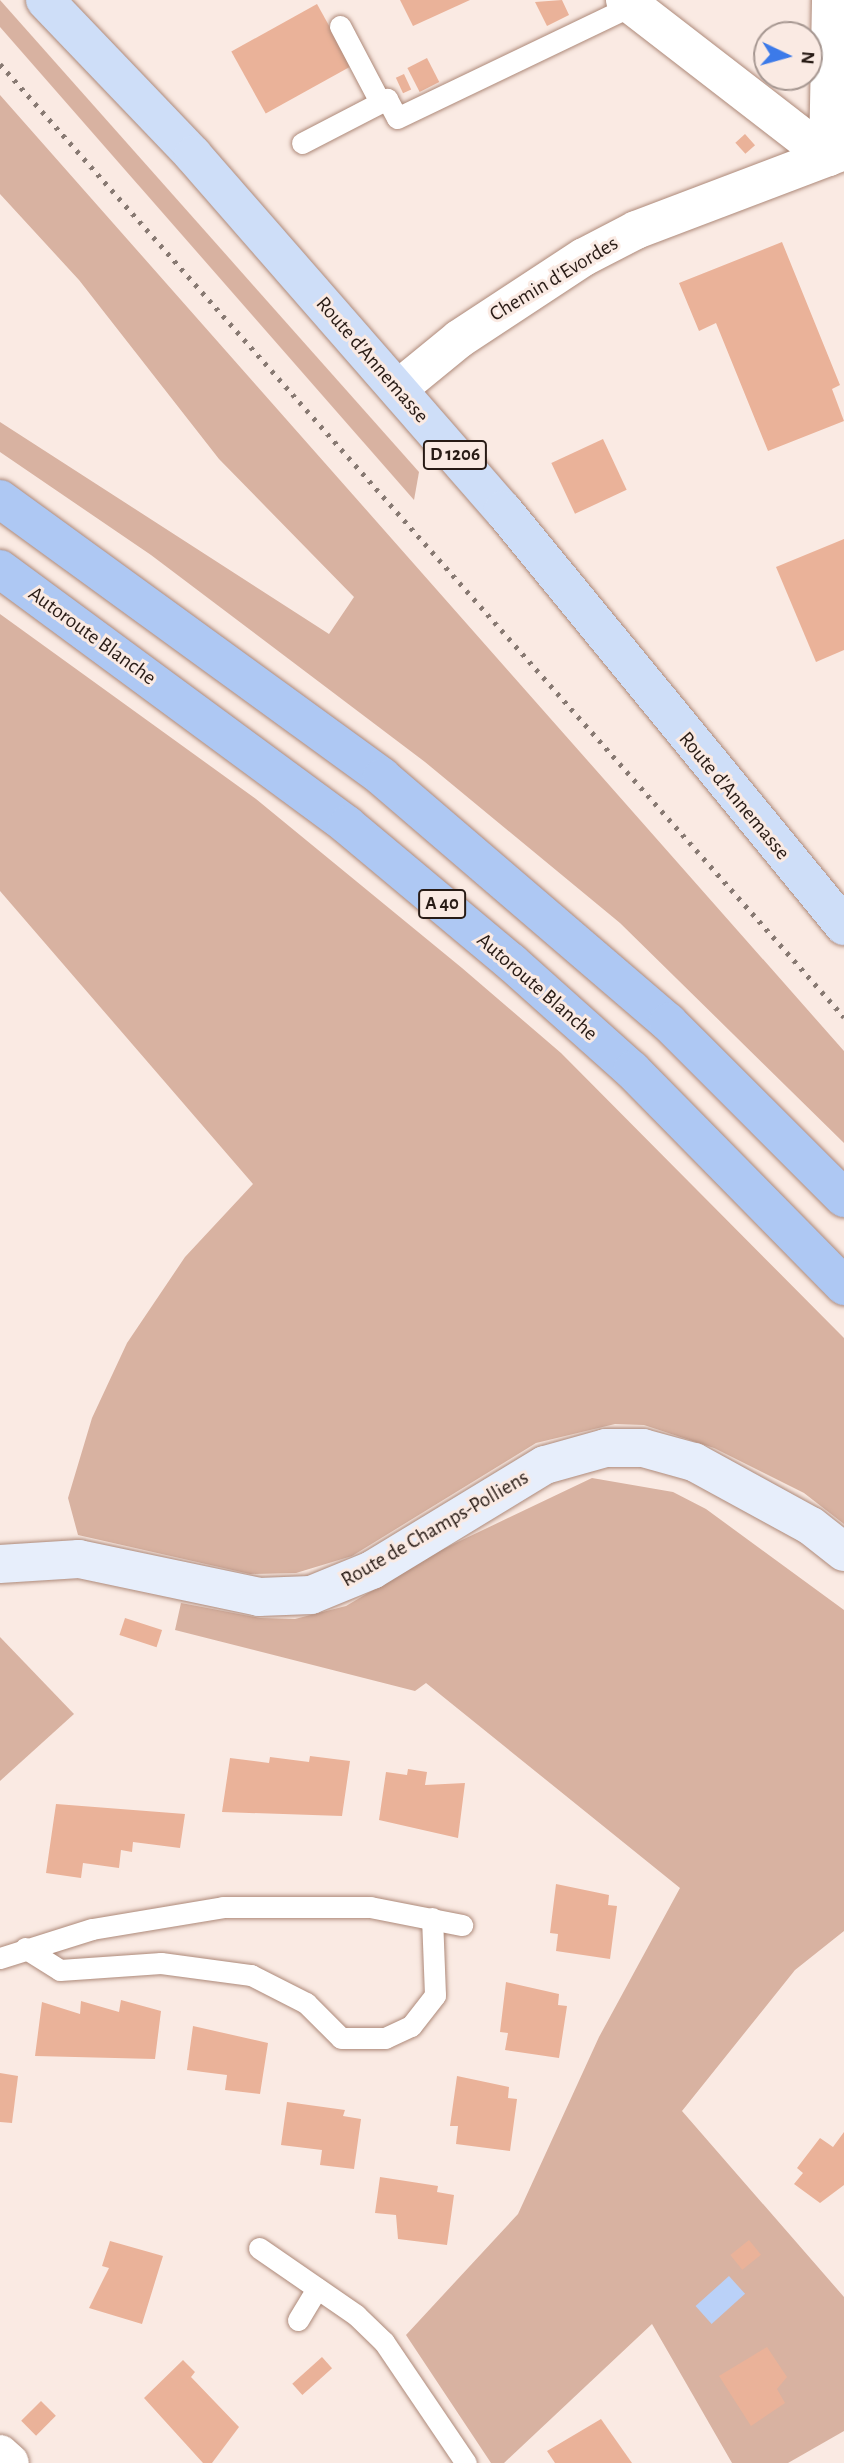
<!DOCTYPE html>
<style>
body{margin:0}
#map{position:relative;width:844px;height:2463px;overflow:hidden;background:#faeae3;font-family:"Alegreya Sans",sans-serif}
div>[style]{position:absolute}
.green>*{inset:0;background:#d8b2a1}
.water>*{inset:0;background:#bad1f8;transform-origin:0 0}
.building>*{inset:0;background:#eab299;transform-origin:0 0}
.roads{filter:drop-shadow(0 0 2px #ad8979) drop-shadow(0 0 2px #ad8979)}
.lane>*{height:21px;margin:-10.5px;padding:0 10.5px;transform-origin:10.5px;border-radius:10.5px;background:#fff}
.street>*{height:38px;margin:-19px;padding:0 19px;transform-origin:19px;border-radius:19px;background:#fff}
.secondary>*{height:38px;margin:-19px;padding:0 19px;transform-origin:19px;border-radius:19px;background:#e7eefb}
.primary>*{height:38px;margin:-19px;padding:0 19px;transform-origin:19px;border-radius:19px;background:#cedef8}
.highway>*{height:38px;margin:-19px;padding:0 19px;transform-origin:19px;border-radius:19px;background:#aec8f3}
.rail>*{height:5px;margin-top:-2.5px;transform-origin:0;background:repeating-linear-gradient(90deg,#877972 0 3.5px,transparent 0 10.5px)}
span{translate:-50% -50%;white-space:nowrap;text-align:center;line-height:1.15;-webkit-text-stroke:6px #faeae3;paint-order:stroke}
.shield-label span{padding:2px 5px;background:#faeae3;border:2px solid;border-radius:5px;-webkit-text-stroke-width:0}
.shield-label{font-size:19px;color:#281b15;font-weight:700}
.street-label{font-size:21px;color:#281b15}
.north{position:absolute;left:753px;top:21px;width:70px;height:70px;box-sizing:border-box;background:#faeae3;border:2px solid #a69791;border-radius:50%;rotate:95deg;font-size:19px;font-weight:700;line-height:28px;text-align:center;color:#281b15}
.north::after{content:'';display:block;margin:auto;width:24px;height:32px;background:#3c7ae9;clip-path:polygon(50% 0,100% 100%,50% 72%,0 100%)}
</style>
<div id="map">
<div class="green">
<i style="clip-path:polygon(0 0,419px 472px,414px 500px,0 27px)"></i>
<i style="clip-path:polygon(0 95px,844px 1051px,844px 1143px,620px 923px,425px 762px,151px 555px,0 452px,0 422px,329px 634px,354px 597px,219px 459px,79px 280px,0 194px)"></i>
<i style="clip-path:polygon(0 614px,256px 799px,462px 968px,561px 1053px,844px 1338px,844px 1524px,804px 1493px,714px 1448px,644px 1425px,615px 1424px,536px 1443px,352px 1556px,296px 1573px,250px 1574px,78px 1535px,68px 1498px,92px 1418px,127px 1343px,185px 1257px,253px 1184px,0 891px)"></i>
<i style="clip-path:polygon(592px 1478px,673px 1492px,706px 1509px,844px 1610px,844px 1931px,795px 1970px,682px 2111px,844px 2297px,844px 2431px,788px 2463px,732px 2463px,652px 2324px,504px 2463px,491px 2463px,406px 2335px,518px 2214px,599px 2037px,680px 1888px,426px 1683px,415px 1691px,175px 1630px,181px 1603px,260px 1618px,295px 1619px,346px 1606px,441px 1550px)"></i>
<i style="clip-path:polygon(0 1637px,74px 1714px,0 1781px)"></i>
</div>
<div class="water">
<i style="left:729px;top:2276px;width:24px;height:45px;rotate:48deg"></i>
</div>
<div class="building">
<i style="clip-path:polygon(400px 0,470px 0,413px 26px)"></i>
<i style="clip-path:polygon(562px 0,569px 15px,547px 26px,535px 2px)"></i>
<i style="left:317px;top:4px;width:71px;height:98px;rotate:61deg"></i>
<i style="left:427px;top:58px;width:27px;height:22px;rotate:63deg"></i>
<i style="left:404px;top:74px;width:17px;height:9px;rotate:65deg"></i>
<i style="left:745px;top:134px;width:15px;height:13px;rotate:48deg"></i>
<i style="clip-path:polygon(782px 242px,840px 385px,832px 389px,844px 421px,768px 451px,716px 323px,699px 331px,679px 283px)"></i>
<i style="left:603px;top:439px;width:56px;height:57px;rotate:65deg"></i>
<i style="clip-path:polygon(844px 539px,844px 650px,816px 662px,776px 567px)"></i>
<i style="left:125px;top:1618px;width:39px;height:18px;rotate:18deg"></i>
<i style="clip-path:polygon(310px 1756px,350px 1761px,342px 1816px,222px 1812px,230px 1758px,269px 1763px,270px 1757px,309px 1762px)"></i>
<i style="clip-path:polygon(408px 1769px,427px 1772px,425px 1785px,465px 1783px,458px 1838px,379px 1820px,386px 1772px,407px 1775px)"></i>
<i style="clip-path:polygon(56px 1804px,185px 1814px,180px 1848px,133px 1842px,132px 1852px,121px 1850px,119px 1868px,83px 1863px,81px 1878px,46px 1873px)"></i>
<i style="clip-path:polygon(556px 1884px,609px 1895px,608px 1905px,617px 1906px,610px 1959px,556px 1951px,558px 1934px,550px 1933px)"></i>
<i style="clip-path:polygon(506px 1982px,559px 1994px,558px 2005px,567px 2006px,559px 2058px,505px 2050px,508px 2033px,500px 2032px)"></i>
<i style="clip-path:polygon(121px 2000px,161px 2011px,155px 2059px,35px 2056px,42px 2002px,80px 2014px,81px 2001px,119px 2012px)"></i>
<i style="clip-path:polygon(193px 2026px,268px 2043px,260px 2094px,225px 2090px,227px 2075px,187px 2070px)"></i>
<i style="clip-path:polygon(0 2073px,18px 2076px,12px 2123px,0 2122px)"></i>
<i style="clip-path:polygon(457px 2076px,509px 2087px,508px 2098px,517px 2099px,510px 2151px,456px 2144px,458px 2126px,450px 2126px)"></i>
<i style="clip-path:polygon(287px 2102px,345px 2110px,343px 2116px,361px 2119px,354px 2169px,320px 2165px,322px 2150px,281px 2145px)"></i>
<i style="clip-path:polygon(844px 2132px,844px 2185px,820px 2203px,794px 2184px,803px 2173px,797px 2168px,820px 2138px,833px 2147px)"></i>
<i style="clip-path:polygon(380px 2177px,438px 2186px,437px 2192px,454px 2195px,447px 2245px,398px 2239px,396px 2215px,375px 2213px)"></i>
<i style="left:749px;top:2240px;width:19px;height:24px;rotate:51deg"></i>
<i style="clip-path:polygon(110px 2241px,163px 2256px,142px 2324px,89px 2308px,109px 2268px,102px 2266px)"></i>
<i style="clip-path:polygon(767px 2347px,787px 2377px,777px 2389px,785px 2403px,751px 2426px,719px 2376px)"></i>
<i style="left:322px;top:2357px;width:15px;height:40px;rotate:48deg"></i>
<i style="clip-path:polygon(183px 2360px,195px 2372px,191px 2377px,239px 2427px,212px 2463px,203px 2463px,144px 2398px)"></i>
<i style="left:41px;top:2401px;width:21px;height:28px;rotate:45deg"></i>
<i style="clip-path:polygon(601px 2419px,632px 2463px,555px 2463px,547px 2451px)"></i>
</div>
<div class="roads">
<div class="lane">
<i style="left:340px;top:26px;width:86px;rotate:62.2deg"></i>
<i style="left:302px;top:143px;width:96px;rotate:-27.4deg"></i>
<i style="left:387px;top:99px;width:21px;rotate:62deg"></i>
<i style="left:397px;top:118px;width:259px;rotate:-25.6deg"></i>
<i style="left:25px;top:1948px;width:41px;rotate:32.2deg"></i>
<i style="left:60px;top:1970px;width:101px;rotate:-4deg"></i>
<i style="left:161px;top:1963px;width:91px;rotate:7.6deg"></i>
<i style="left:251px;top:1975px;width:62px;rotate:27deg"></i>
<i style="left:306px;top:2003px;width:49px;rotate:45deg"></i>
<i style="left:341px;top:2038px;width:44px"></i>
<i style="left:385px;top:2038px;width:29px;rotate:-25deg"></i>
<i style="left:411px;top:2026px;width:39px;rotate:-52deg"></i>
<i style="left:435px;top:1995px;width:77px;rotate:-92.2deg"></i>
<i style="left:0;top:1958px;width:96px;rotate:-17.5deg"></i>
<i style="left:92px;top:1929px;width:133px;rotate:-9.5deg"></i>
<i style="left:223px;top:1907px;width:147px"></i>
<i style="left:370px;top:1907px;width:94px;rotate:11.1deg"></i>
<i style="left:259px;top:2248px;width:118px;rotate:34.6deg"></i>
<i style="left:356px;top:2315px;width:39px;rotate:44deg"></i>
<i style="left:384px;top:2342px;width:146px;rotate:55.9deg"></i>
<i style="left:298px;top:2320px;width:37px;rotate:-59deg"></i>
</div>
<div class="street">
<i style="left:625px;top:0;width:257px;rotate:37.7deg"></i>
<i style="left:828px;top:157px;width:157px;rotate:-88.9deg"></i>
<i style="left:398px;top:389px;width:79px;rotate:-39.3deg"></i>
<i style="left:459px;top:339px;width:149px;rotate:-33.3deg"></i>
<i style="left:584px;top:257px;width:59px;rotate:-27.4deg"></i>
<i style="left:636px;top:230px;width:222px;rotate:-20.8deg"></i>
<i style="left:0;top:2454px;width:13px;rotate:42deg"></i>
</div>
<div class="secondary">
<i style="left:0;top:1564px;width:79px;rotate:-3.6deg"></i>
<i style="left:79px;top:1559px;width:184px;rotate:11.9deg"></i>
<i style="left:259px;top:1597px;width:52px;rotate:-2.2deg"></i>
<i style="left:311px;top:1595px;width:66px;rotate:-22.3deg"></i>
<i style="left:372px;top:1570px;width:202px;rotate:-31.3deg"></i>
<i style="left:545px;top:1465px;width:63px;rotate:-15.6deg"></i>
<i style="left:606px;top:1448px;width:37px"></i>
<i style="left:643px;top:1448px;width:53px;rotate:15.4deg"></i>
<i style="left:694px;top:1462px;width:133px;rotate:28.7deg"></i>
<i style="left:811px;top:1526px;width:42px;rotate:38.2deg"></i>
</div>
<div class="primary">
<i style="left:45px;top:0;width:214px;rotate:46.3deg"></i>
<i style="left:193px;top:155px;width:471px;rotate:48.9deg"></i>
<i style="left:503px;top:510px;width:538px;rotate:50.66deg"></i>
</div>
<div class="highway">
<i style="left:0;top:499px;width:472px;rotate:36deg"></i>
<i style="left:382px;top:777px;width:377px;rotate:40.6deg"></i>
<i style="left:668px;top:1022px;width:249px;rotate:45deg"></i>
<i style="left:0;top:569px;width:431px;rotate:36.4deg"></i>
<i style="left:347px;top:825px;width:214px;rotate:39.9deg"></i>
<i style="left:511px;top:962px;width:162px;rotate:41.8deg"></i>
<i style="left:632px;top:1070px;width:303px;rotate:45.5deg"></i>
</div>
</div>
<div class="rail">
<i style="left:0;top:64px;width:1273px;rotate:48.47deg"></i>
</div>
<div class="shield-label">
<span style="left:455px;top:455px">D 1206</span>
<span style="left:442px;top:904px">A 40</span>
</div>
<div class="street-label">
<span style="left:554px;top:279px;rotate:-31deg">Chemin d'Evordes</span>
<span style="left:372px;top:360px;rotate:49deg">Route d'Annemasse</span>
<span style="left:92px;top:636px;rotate:36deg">Autoroute Blanche</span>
<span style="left:734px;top:796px;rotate:50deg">Route d'Annemasse</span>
<span style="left:537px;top:987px;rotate:41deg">Autoroute Blanche</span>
<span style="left:435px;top:1529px;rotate:-30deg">Route de Champs-Polliens</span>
</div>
<div class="north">N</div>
</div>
